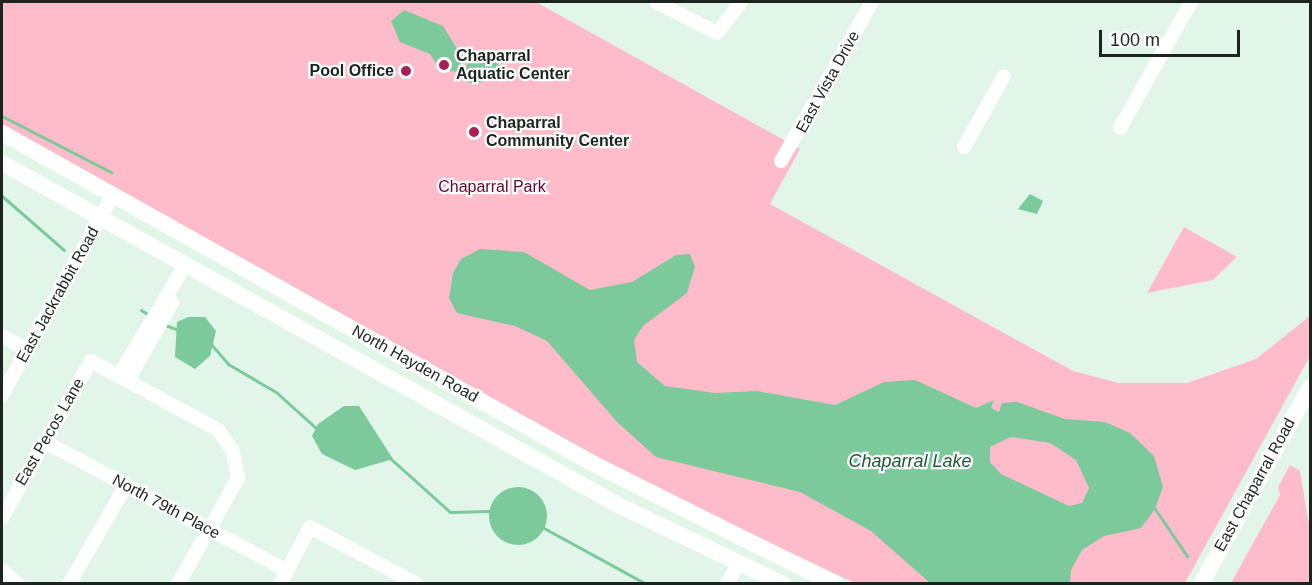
<!DOCTYPE html>
<style>
body{margin:0}
#map{position:relative;width:1312px;height:585px;overflow:hidden;background:#e1f6e8;font-family:Helvetica,sans-serif}
div>[style]{position:absolute}
.green>*{inset:0;background:#febccb}
.water>*{inset:0;background:#7cc99b}
.round{border-radius:50%}
.stream>*{height:3px;margin:-1.5px;padding:0 1.5px;transform-origin:1.5px;border-radius:1.5px;background:#7cc99b}
.minor>*{height:14px;margin:-7px;padding:0 7px;transform-origin:7px;border-radius:7px;background:#fff}
.major>*{height:16px;margin:-8px;padding:0 8px;transform-origin:8px;border-radius:8px;background:#fff}
.dots>*{width:16px;height:16px;translate:-50% -50%;box-sizing:border-box;border:3px solid #fff;border-radius:50%}
span{translate:-50% -50%;white-space:nowrap;text-align:center;line-height:1.15;-webkit-text-stroke:4.5px #fff;paint-order:stroke}
.poi-label{font-size:16px;color:#1c241f;font-weight:700}
.left{translate:0 -50%;text-align:left}
.right{translate:-100% -50%;text-align:right}
.street-label{font-size:16px;color:#1c241f}
.park-label{font-size:16px;color:#67022f}
.water-label{font-size:18px;color:#1e5739;font-style:italic}
.frame{position:absolute;inset:0;border:3px solid #1c241f;pointer-events:none}
.scale{position:absolute;left:1099px;top:30px;width:141px;height:27px;box-sizing:border-box;border:3px solid #1c241f;border-top:0;padding-left:8px;font-size:18px;line-height:21px;white-space:nowrap;color:#1c241f;-webkit-text-stroke:4px #fff;paint-order:stroke}
</style>
<div id="map">
<div class="green">
<i style="clip-path:polygon(2px 2px,536px 2px,800px 149px,770px 204px,1073px 371px,1119px 383px,1187px 383px,1256px 359px,1310px 316px,1310px 356px,1185px 583px,855px 583px,646px 484px,2px 124px)"></i>
<i style="clip-path:polygon(1184px 227px,1237px 257px,1213px 280px,1147px 293px)"></i>
<i style="clip-path:polygon(1290px 465px,1300px 471px,1310px 531px,1310px 583px,1231px 583px,1280px 495px,1278px 487px)"></i>
</div>
<div class="water">
<i style="clip-path:polygon(404px 10px,443px 26px,464px 60px,460px 72px,440px 70px,430px 54px,400px 42px,391px 21px)"></i>
<i style="clip-path:polygon(489px 57px,500px 66px,497px 79px,472px 84px,463px 79px,468px 61px)"></i>
<i style="clip-path:polygon(1030px 194px,1043px 201px,1037px 214px,1018px 209px)"></i>
<i style="clip-path:polygon(evenodd,480px 249px,524px 252px,590px 290px,632px 282px,676px 255px,690px 254px,695px 267px,687px 293px,643px 326px,634px 340px,637px 362px,665px 386px,715px 393px,757px 391px,835px 405px,884px 382px,915px 380px,976px 408px,994px 400px,991px 408px,999px 412px,1002px 403px,1017px 402px,1065px 419px,1105px 422px,1130px 433px,1154px 456px,1163px 487px,1155px 509px,1141px 528px,1104px 536px,1082px 550px,1071px 570px,1070px 583px,930px 583px,871px 531px,800px 492px,656px 457px,617px 422px,547px 341px,515px 326px,457px 313px,449px 298px,453px 273px,461px 259px,480px 249px,1011px 437px,1050px 443px,1076px 460px,1089px 488px,1082px 503px,1069px 506px,1001px 474px,990px 462px,990px 447px,1011px 437px)"></i>
<i style="clip-path:polygon(188px 317px,205px 317px,216px 331px,210px 356px,195px 369px,175px 357px,177px 322px)"></i>
<i style="clip-path:polygon(344px 406px,359px 406px,393px 459px,355px 470px,322px 454px,312px 436px,318px 424px)"></i>
<i class="round" style="left:489px;top:487px;width:58px;height:58px"></i>
</div>
<div class="stream">
<i style="left:2px;top:116px;width:123px;rotate:27.2deg"></i>
<i style="left:2px;top:196px;width:82px;rotate:41.1deg"></i>
<i style="left:141px;top:310px;width:9px;rotate:32deg"></i>
<i style="left:165px;top:325px;width:15px;rotate:20deg"></i>
<i style="left:210px;top:343px;width:28px;rotate:49deg"></i>
<i style="left:228px;top:364px;width:56px;rotate:30.3deg"></i>
<i style="left:276px;top:392px;width:57px;rotate:42.1deg"></i>
<i style="left:391px;top:459px;width:79px;rotate:41.9deg"></i>
<i style="left:450px;top:512px;width:40px;rotate:-1.4deg"></i>
<i style="left:1155px;top:509px;width:57px;rotate:55.8deg"></i>
<i style="left:542px;top:527px;width:119px;rotate:28.7deg"></i>
</div>
<div class="minor">
<i style="left:656px;top:2px;width:68px;rotate:26.9deg"></i>
<i style="left:717px;top:33px;width:39px;rotate:-52deg"></i>
<i style="left:1120px;top:128px;width:145px;rotate:-60.6deg"></i>
<i style="left:964px;top:147px;width:81px;rotate:-60.6deg"></i>
<i style="left:781px;top:161px;width:183px;rotate:-60.2deg"></i>
<i style="left:2px;top:336px;width:29px;rotate:29deg"></i>
<i style="left:119px;top:375px;width:130px;rotate:-58.9deg"></i>
<i style="left:128px;top:380px;width:89px;rotate:-60.3deg"></i>
<i style="left:2px;top:395px;width:229px;rotate:-61deg"></i>
<i style="left:45px;top:442px;width:275px;rotate:28deg"></i>
<i style="left:2px;top:518px;width:180px;rotate:-60.5deg"></i>
<i style="left:91px;top:361px;width:145px;rotate:28.5deg"></i>
<i style="left:218px;top:430px;width:24px;rotate:54deg"></i>
<i style="left:232px;top:449px;width:30px;rotate:78deg"></i>
<i style="left:238px;top:478px;width:122px;rotate:119.5deg"></i>
<i style="left:2px;top:570px;width:21px;rotate:41deg"></i>
<i style="left:69px;top:584px;width:112px;rotate:-60deg"></i>
<i style="left:280px;top:584px;width:64px;rotate:-62.2deg"></i>
<i style="left:310px;top:527px;width:121px;rotate:28deg"></i>
<i style="left:727px;top:584px;width:25px;rotate:-61deg"></i>
</div>
<div class="major">
<i style="left:2px;top:133px;width:674px;rotate:29.23deg"></i>
<i style="left:590px;top:462px;width:274px;rotate:26.5deg"></i>
<i style="left:2px;top:163px;width:707px;rotate:29.03deg"></i>
<i style="left:620px;top:506px;width:181px;rotate:25.6deg"></i>
<i style="left:1201px;top:584px;width:225px;rotate:-61deg"></i>
</div>
<div class="dots">
<i style="left:444px;top:65px;background:#ac1d56"></i>
<i style="left:406px;top:71px;background:#ac1d56"></i>
<i style="left:474px;top:132px;background:#ac1d56"></i>
</div>
<div class="poi-label">
<span class="left" style="left:456px;top:65px">Chaparral<br>Aquatic Center</span>
<span class="right" style="left:394px;top:71px">Pool Office</span>
<span class="left" style="left:486px;top:132px">Chaparral<br>Community Center</span>
</div>
<div class="street-label">
<span style="left:828px;top:82px;rotate:-61deg">East Vista Drive</span>
<span style="left:58px;top:295px;rotate:-61deg">East Jackrabbit Road</span>
<span style="left:415px;top:364px;rotate:29deg">North Hayden Road</span>
<span style="left:50px;top:432px;rotate:-60deg">East Pecos Lane</span>
<span style="left:1255px;top:485px;rotate:-61deg">East Chaparral Road</span>
<span style="left:166px;top:507px;rotate:28deg">North 79th Place</span>
</div>
<div class="park-label">
<span style="left:492px;top:187px">Chaparral Park</span>
</div>
<div class="water-label">
<span style="left:910px;top:461px">Chaparral Lake</span>
</div>
<div class="frame"></div>
<div class="scale">100 m</div>
</div>
